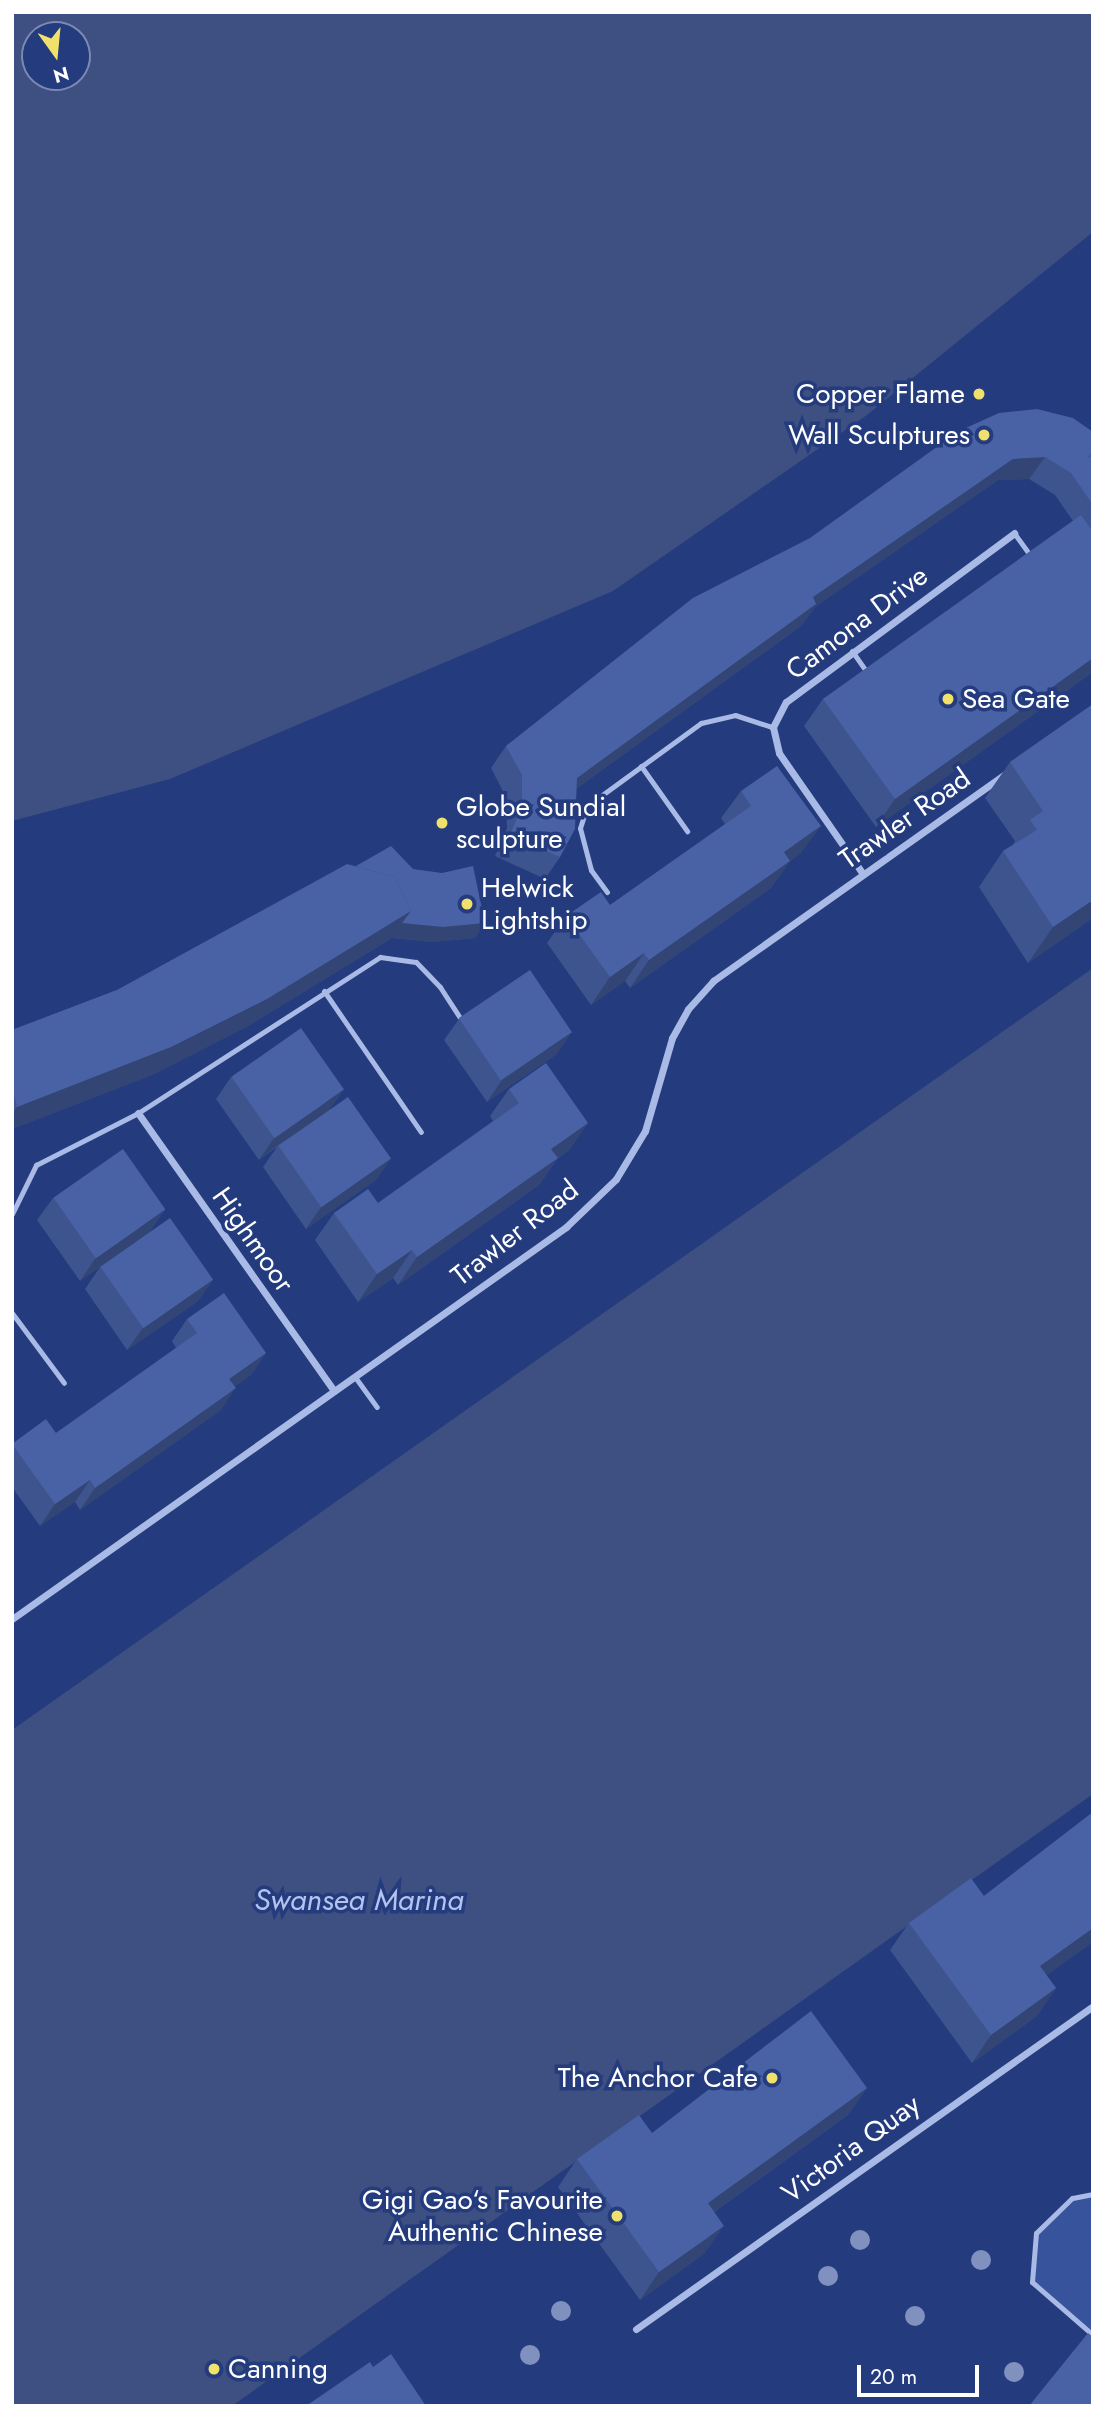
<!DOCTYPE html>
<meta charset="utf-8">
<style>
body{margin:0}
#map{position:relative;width:1105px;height:2418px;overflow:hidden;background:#243b7e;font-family:Jost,sans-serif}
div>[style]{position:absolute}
.green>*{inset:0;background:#37539c}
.water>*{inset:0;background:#3e4f81}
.service>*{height:5px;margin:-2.5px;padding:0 2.5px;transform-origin:2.5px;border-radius:2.5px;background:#a9bae6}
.minor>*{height:7px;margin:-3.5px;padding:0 3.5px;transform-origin:3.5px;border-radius:3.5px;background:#a9bae6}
.trees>*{width:20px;height:20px;margin:-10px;border-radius:50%;background:#8091bf}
.wall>*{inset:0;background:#3e548e}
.shaded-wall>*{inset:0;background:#324574}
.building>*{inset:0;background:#4862a5;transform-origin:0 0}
.dots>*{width:19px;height:19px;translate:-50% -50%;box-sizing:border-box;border:4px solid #243b7e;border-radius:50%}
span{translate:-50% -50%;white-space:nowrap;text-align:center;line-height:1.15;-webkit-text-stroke:7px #243b7e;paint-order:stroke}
.poi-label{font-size:28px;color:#fff}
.right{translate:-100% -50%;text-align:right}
.left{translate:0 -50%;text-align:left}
.street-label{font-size:28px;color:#fff}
.water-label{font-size:30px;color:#b4c4ee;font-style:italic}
.frame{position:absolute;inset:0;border:14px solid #fff;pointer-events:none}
.north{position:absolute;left:21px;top:21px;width:70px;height:70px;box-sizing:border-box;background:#243b7e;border:2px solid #7c89b2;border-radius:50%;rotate:165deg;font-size:19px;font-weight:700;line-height:28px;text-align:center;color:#fff}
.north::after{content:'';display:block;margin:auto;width:24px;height:32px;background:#f0e16c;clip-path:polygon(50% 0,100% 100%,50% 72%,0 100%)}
.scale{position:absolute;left:857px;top:2365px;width:122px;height:32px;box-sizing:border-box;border:4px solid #fff;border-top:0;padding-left:9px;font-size:21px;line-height:24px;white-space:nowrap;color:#fff;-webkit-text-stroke:5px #243b7e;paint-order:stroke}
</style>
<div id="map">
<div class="green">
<i style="clip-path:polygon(1093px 2194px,1093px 2335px,1032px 2282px,1036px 2233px,1072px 2198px)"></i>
</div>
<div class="water">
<i style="clip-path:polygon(evenodd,12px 12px,1093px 12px,1093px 232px,867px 415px,613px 591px,170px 779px,12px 821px,12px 12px,35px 35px,77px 35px,77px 77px,35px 77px,35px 35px)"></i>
<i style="clip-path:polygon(1093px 968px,1093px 1794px,232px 2406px,12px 2406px,12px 1730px)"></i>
</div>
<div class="service">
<i style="left:1014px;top:533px;width:29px;rotate:54deg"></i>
<i style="left:852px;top:651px;width:28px;rotate:55deg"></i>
<i style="left:641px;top:766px;width:80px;rotate:54.7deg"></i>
<i style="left:607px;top:892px;width:27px;rotate:-126deg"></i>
<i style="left:591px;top:870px;width:43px;rotate:-104.7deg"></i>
<i style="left:580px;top:828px;width:23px;rotate:-72deg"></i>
<i style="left:587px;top:806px;width:141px;rotate:-36.1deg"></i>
<i style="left:701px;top:723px;width:35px;rotate:-13deg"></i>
<i style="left:735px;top:715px;width:40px;rotate:18deg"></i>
<i style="left:324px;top:991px;width:171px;rotate:55.5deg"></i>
<i style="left:12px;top:1214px;width:55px;rotate:-63.9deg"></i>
<i style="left:36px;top:1165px;width:114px;rotate:-27deg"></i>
<i style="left:138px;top:1113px;width:288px;rotate:-32.8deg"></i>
<i style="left:380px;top:957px;width:36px;rotate:8deg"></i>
<i style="left:416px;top:962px;width:35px;rotate:46deg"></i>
<i style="left:440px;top:987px;width:35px;rotate:57deg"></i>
<i style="left:12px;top:1313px;width:87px;rotate:53.4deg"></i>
<i style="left:355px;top:1377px;width:37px;rotate:54deg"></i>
<i style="left:1093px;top:2194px;width:21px;rotate:169deg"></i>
<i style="left:1072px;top:2198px;width:50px;rotate:135.8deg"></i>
<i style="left:1036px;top:2233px;width:49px;rotate:94.7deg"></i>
<i style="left:1032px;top:2282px;width:81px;rotate:41deg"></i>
</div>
<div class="minor">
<i style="left:863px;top:874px;width:147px;rotate:-124.8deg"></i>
<i style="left:779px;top:753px;width:27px;rotate:-103deg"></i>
<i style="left:773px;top:727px;width:28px;rotate:-63deg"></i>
<i style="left:786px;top:702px;width:284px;rotate:-36.5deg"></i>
<i style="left:138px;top:1113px;width:340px;rotate:54.8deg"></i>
<i style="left:12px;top:1619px;width:679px;rotate:-35.28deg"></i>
<i style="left:566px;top:1227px;width:69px;rotate:-43.8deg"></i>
<i style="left:616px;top:1179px;width:56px;rotate:-58.9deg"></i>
<i style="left:645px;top:1131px;width:97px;rotate:-73.8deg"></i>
<i style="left:672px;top:1038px;width:33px;rotate:-61deg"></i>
<i style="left:688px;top:1009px;width:38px;rotate:-48deg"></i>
<i style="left:713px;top:981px;width:357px;rotate:-35.3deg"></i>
<i style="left:636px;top:2329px;width:560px;rotate:-35.25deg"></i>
</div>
<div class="trees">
<i style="left:860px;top:2240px"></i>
<i style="left:981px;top:2260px"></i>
<i style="left:828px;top:2276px"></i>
<i style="left:561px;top:2311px"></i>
<i style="left:915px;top:2316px"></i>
<i style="left:530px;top:2355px"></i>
<i style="left:1014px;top:2372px"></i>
</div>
<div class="wall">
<i style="clip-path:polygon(1093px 432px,1093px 672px,876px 827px,804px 726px,823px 699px,1073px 521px,1055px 495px,1029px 479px,998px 480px,815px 607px,801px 626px,576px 789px,560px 857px,545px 879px,495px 856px,507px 828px,506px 797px,491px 768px,506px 746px,693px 598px)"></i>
<i style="clip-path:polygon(1093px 704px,1093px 918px,1028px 963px,979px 887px,1003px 851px,1012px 846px,1015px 841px,985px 798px,1010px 762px)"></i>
<i style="clip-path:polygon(741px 791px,801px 853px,790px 861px,771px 888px,630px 988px,625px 981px,591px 1005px,547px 943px,566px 916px,610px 905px,725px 824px,721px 818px)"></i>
<i style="clip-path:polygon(356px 866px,413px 869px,485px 923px,475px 938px,432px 942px,392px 938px,248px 1026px,152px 1075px,12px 1129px,12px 1030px,117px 990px)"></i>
<i style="clip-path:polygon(459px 1019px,557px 1054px,487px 1102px,444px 1040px)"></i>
<i style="clip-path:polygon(231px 1077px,331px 1109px,391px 1158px,376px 1180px,306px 1229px,263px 1167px,277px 1147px,259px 1160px,216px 1099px)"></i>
<i style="clip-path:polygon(509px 1089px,588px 1123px,569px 1150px,557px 1159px,539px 1185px,398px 1285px,393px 1278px,358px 1302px,315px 1240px,334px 1213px,378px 1203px,493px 1121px,490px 1116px)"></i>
<i style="clip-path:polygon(53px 1198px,150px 1232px,80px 1281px,37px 1220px)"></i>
<i style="clip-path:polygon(100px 1267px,213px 1280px,197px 1302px,127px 1350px,85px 1289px)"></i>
<i style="clip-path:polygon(187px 1319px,266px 1353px,251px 1375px,235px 1386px,221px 1410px,80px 1510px,75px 1502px,40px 1526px,12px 1487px,12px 1444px,56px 1433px,176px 1348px,172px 1341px)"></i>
<i style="clip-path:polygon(1093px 1812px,1093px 1942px,1046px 1975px,1056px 1988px,1037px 2016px,972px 2063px,890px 1950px,909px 1923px,984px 1896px)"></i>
<i style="clip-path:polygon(867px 2088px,848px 2115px,714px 2212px,705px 2253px,640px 2300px,558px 2187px,577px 2159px)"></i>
</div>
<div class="shaded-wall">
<i style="clip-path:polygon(1045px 457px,1029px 479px,998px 480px,815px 607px,801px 626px,561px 800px,577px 778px,813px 597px,1013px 459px)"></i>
<i style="clip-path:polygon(1093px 658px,1093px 672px,876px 827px,895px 799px)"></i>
<i style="clip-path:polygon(821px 826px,801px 853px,790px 861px,771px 888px,630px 988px,649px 960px,784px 852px)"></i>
<i style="clip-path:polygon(1093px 900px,1093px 918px,1028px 963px,1053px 927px)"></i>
<i style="clip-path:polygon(411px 911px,485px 923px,475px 938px,432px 942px,392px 938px,248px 1026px,152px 1075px,12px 1129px,12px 1114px,17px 1107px)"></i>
<i style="clip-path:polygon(644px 953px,625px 981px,591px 1005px,610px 977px)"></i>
<i style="clip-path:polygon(572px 1032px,557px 1054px,487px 1102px,502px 1080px)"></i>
<i style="clip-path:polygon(344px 1090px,328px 1112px,278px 1145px,259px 1160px,274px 1138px)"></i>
<i style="clip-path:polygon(588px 1123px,569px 1150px,557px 1158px,539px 1185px,398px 1285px,417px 1257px,551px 1149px)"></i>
<i style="clip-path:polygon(391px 1158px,376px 1180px,306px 1229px,321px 1207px)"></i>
<i style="clip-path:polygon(165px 1210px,150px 1232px,80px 1281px,95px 1259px)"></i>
<i style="clip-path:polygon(412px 1250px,393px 1278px,358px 1302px,377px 1274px)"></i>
<i style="clip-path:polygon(213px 1280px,197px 1302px,127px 1350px,143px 1328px)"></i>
<i style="clip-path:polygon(266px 1353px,251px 1375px,214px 1401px,229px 1379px)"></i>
<i style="clip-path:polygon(236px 1388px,221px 1410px,80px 1510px,95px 1488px)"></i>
<i style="clip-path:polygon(90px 1480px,75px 1502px,40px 1526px,55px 1504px)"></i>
<i style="clip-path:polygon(1093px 1928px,1093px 1942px,1021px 1994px,1040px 1966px)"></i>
<i style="clip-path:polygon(1056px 1988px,1037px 2016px,972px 2063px,991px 2035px)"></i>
<i style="clip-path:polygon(867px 2088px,848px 2115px,688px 2230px,708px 2203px)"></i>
<i style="clip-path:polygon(724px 2226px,705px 2253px,640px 2300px,659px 2272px)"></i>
</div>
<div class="building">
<i style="clip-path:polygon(1037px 409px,1073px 418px,1093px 432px,1093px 452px,1087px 458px,1093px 456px,1093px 505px,1071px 473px,1045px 457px,1013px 459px,813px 597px,816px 604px,577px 778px,575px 829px,560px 857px,510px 835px,522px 806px,522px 775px,506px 746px,693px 598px,810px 538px,959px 431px,999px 413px)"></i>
<i style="clip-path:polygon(1081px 515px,1093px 532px,1093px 658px,895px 799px,823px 699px)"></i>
<i style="clip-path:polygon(1093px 704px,1093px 900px,1053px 927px,1003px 851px,1037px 830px,1030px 820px,1043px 811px,1010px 762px)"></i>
<i style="clip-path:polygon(777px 766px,821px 826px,784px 852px,790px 861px,649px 960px,644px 953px,610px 977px,566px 916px,601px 892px,610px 905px,751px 806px,741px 791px)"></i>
<i style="clip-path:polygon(391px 846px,413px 869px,442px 873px,473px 866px,485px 923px,443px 927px,402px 923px,411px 911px,395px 877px,356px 866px)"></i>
<i style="clip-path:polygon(347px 864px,395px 877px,411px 911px,267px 999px,171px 1047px,17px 1107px,12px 1085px,12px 1030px,117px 990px)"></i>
<i style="left:530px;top:970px;width:75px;height:86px;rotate:56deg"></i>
<i style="left:301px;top:1028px;width:75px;height:85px;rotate:55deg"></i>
<i style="clip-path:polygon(546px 1063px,588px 1123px,551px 1149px,558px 1158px,417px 1257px,412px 1250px,377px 1274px,334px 1213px,368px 1189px,378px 1203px,519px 1103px,509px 1089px)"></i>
<i style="left:348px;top:1097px;width:75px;height:85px;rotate:55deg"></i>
<i style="left:123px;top:1149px;width:74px;height:85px;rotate:55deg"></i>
<i style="left:170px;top:1218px;width:75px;height:85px;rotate:55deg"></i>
<i style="clip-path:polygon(224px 1293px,266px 1353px,229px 1379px,236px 1388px,95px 1488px,90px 1480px,55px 1504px,12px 1444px,46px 1419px,56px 1433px,197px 1333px,187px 1319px)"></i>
<i style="clip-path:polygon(1093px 1812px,1093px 1928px,1040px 1966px,1056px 1988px,991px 2035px,909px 1923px,971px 1878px,984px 1896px)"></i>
<i style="clip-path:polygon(811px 2011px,867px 2088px,708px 2203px,724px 2226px,659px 2272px,577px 2159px,639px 2115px,652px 2133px)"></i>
<i style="clip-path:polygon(1088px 2333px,1093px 2337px,1093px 2406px,1029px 2406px)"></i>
<i style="clip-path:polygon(391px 2354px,426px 2406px,306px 2406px,370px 2362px,373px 2367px)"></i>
</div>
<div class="dots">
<i style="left:979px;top:394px;background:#f0e16c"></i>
<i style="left:984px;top:435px;background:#f0e16c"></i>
<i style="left:948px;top:699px;background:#f0e16c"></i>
<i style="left:442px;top:823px;background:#f0e16c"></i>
<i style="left:467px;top:904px;background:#f0e16c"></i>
<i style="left:772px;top:2078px;background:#f0e16c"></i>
<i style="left:617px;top:2216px;background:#f0e16c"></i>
<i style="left:214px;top:2369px;background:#f0e16c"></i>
</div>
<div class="poi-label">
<span class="right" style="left:965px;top:394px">Copper Flame</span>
<span class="right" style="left:970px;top:435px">Wall Sculptures</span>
<span class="left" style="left:962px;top:699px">Sea Gate</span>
<span class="left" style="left:456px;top:823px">Globe Sundial<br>sculpture</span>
<span class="left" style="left:481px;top:904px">Helwick<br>Lightship</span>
<span class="right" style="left:758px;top:2078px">The Anchor Cafe</span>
<span class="right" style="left:603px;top:2216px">Gigi Gao‘s Favourite<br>Authentic Chinese</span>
<span class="left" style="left:228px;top:2369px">Canning</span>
</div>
<div class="street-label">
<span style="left:857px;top:623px;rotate:-37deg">Camona Drive</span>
<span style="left:905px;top:819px;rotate:-35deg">Trawler Road</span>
<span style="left:515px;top:1233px;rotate:-38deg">Trawler Road</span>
<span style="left:253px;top:1240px;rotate:55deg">Highmoor</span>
<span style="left:851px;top:2149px;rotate:-36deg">Victoria Quay</span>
</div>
<div class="water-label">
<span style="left:359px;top:1900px">Swansea Marina</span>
</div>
<div class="frame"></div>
<div class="north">N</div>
<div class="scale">20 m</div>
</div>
